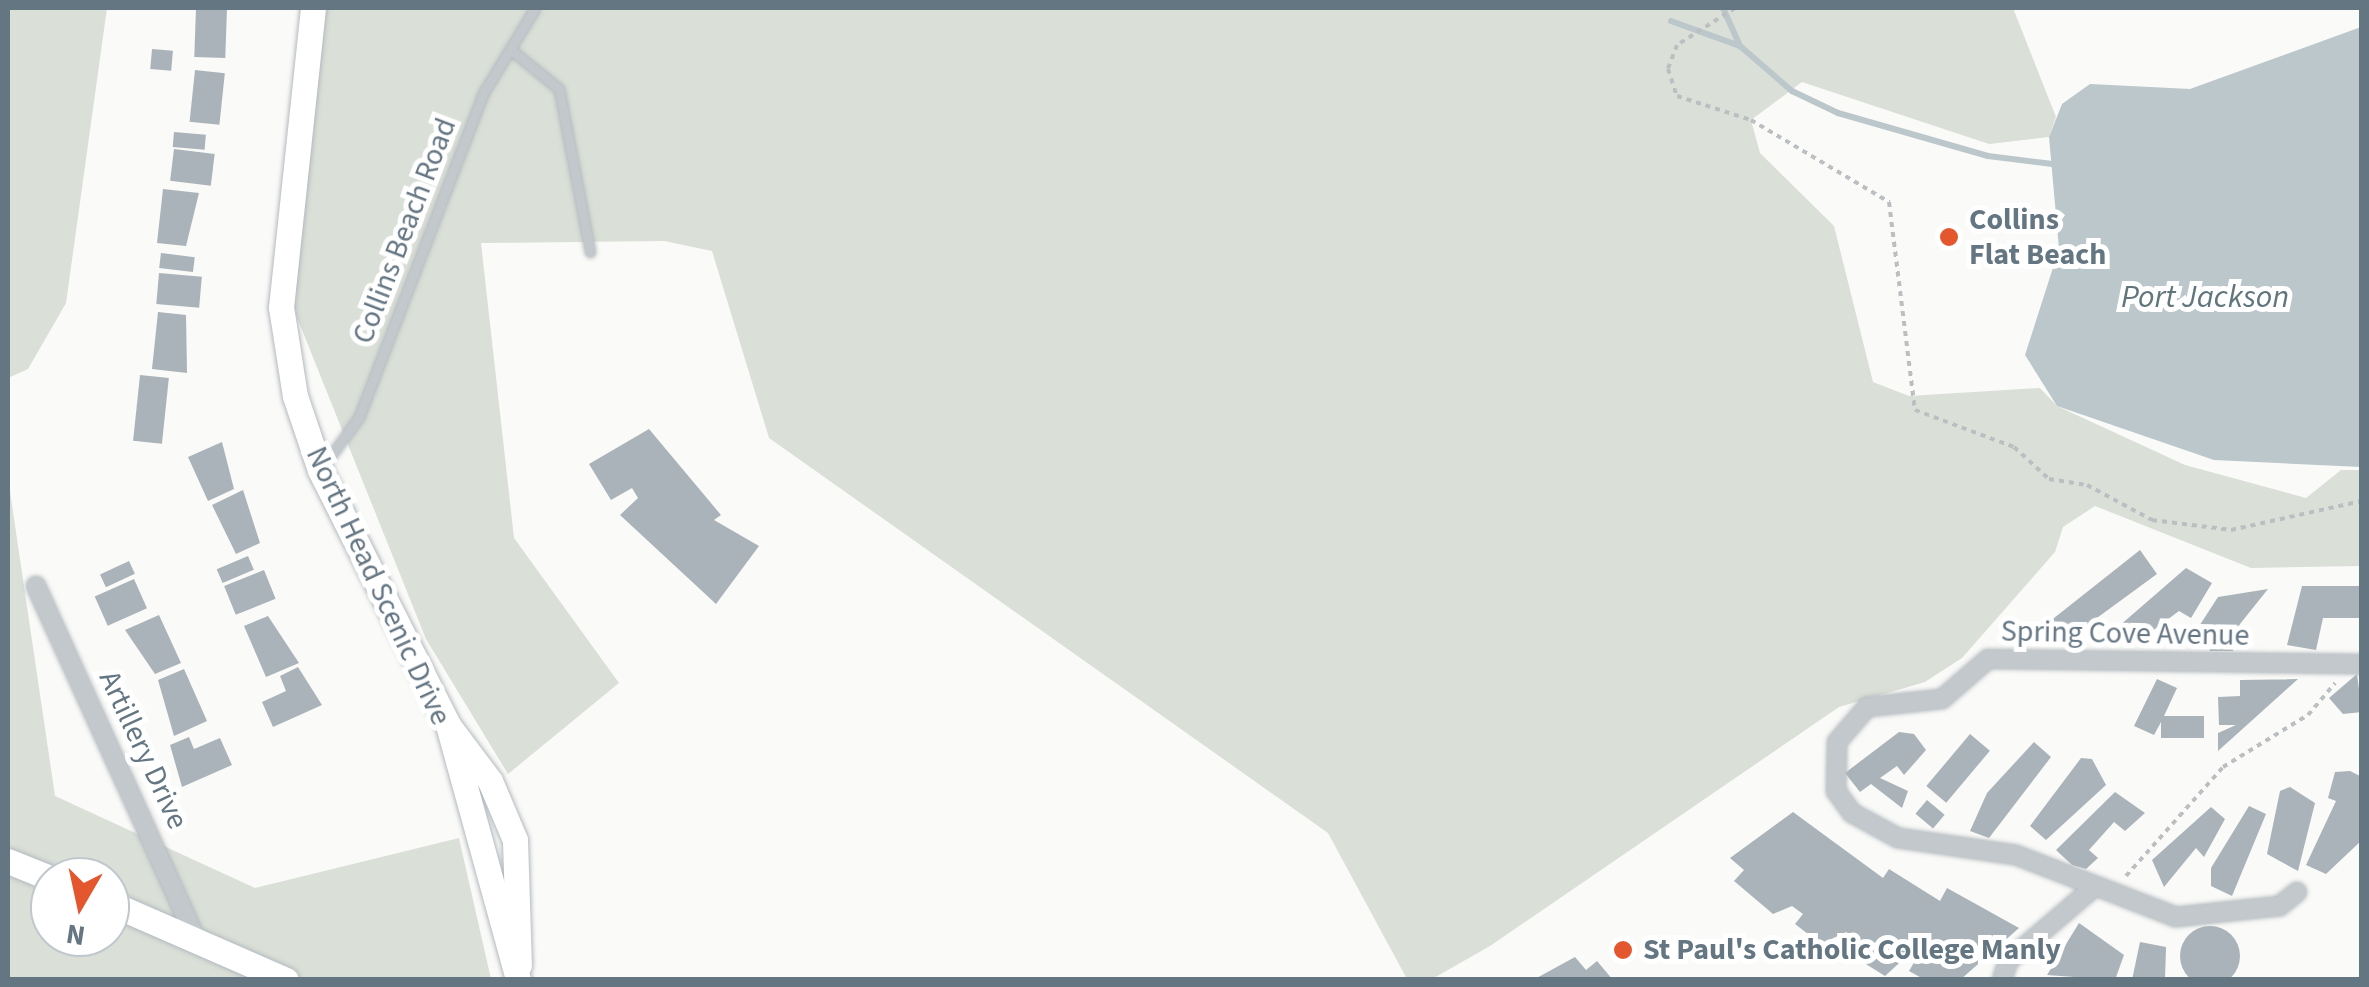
<!DOCTYPE html>
<style>
body{margin:0}
#map{position:relative;width:2369px;height:987px;overflow:hidden;background:#fafaf8;font-family:"Source Sans 3",sans-serif}
div>[style]{position:absolute}
.green>*{inset:0;background:#dadfd7}
.water>*{inset:0;background:#bbc7cb}
.stream>*{height:6px;margin:-3px;padding:0 3px;transform-origin:3px;border-radius:3px;background:#bbc7cb}
.building>*{inset:0;background:#aab3b9;transform-origin:0 0}
.round{border-radius:50%}
.path>*{height:4px;margin-top:-2px;transform-origin:0;background:repeating-linear-gradient(90deg,#bbbfc2 0 5px,transparent 0 10px)}
.roads{filter:drop-shadow(0 0 2px #b3babf) drop-shadow(0 0 2px #b3babf)}
.lane>*{height:9px;margin:-4.5px;padding:0 4.5px;transform-origin:4.5px;border-radius:4.5px;background:#c3c8cc}
.street>*{height:18px;margin:-9px;padding:0 9px;transform-origin:9px;border-radius:9px;background:#c3c8cc}
.secondary>*{height:25px;margin:-12.5px;padding:0 12.5px;transform-origin:12.5px;border-radius:12.5px;background:#fff}
.dots>*{width:28px;height:28px;translate:-50% -50%;box-sizing:border-box;border:5px solid #fff;border-radius:50%}
span{translate:-50% -50%;white-space:nowrap;text-align:center;line-height:1.15;-webkit-text-stroke:10px #fff;paint-order:stroke}
.poi-label{font-size:30px;color:#657683;font-weight:700}
.left{translate:0 -50%;text-align:left}
.street-label{font-size:30px;color:#657683}
.water-label{font-size:32px;color:#60757c;font-style:italic}
.frame{position:absolute;inset:0;border:10px solid #657683;pointer-events:none}
.north{position:absolute;left:30px;top:857px;width:100px;height:100px;box-sizing:border-box;background:#fff;border:2px solid #c1c8cd;border-radius:50%;rotate:189deg;font-size:28px;font-weight:700;line-height:40px;text-align:center;color:#657683}
.north::after{content:'';display:block;margin:auto;width:35px;height:45px;background:#e4572e;clip-path:polygon(50% 0,100% 100%,50% 72%,0 100%)}
</style>
<div id="map">
<div class="green">
<i style="clip-path:polygon(8px 8px,107px 8px,66px 303px,28px 369px,8px 378px)"></i>
<i style="clip-path:polygon(323px 8px,2013px 8px,2056px 117px,2049px 137px,1989px 144px,1802px 82px,1751px 120px,1760px 153px,1834px 226px,1873px 382px,1909px 396px,2040px 388px,2057px 406px,2185px 465px,2306px 498px,2341px 470px,2361px 470px,2361px 566px,2251px 568px,2095px 506px,2063px 527px,2055px 552px,1962px 658px,1925px 682px,1839px 707px,1490px 946px,1432px 979px,1407px 979px,1328px 833px,769px 438px,712px 251px,664px 241px,481px 243px,514px 538px,619px 683px,508px 774px,426px 639px,292px 305px)"></i>
<i style="clip-path:polygon(evenodd,8px 478px,55px 796px,255px 888px,459px 838px,491px 979px,8px 979px,8px 478px,50px 877px,110px 877px,110px 937px,50px 937px,50px 877px)"></i>
</div>
<div class="water">
<i style="clip-path:polygon(2361px 27px,2361px 467px,2214px 460px,2057px 406px,2025px 355px,2059px 249px,2049px 137px,2062px 104px,2090px 84px,2190px 89px)"></i>
</div>
<div class="stream">
<i style="left:1723px;top:8px;width:42px;rotate:65.9deg"></i>
<i style="left:1671px;top:21px;width:73px;rotate:19.9deg"></i>
<i style="left:1740px;top:46px;width:69px;rotate:40.9deg"></i>
<i style="left:1792px;top:91px;width:51px;rotate:25.6deg"></i>
<i style="left:1838px;top:113px;width:156px;rotate:16deg"></i>
<i style="left:1988px;top:156px;width:65px;rotate:7deg"></i>
</div>
<div class="building">
<i style="left:196px;top:8px;width:31px;height:49px;rotate:2deg"></i>
<i style="left:152px;top:49px;width:21px;height:20px;rotate:5deg"></i>
<i style="left:195px;top:70px;width:30px;height:52px;rotate:6deg"></i>
<i style="left:174px;top:132px;width:32px;height:15px;rotate:5deg"></i>
<i style="left:174px;top:149px;width:41px;height:32px;rotate:7deg"></i>
<i style="clip-path:polygon(163px 189px,199px 193px,186px 246px,157px 243px)"></i>
<i style="left:161px;top:253px;width:34px;height:15px;rotate:7deg"></i>
<i style="left:159px;top:273px;width:43px;height:31px;rotate:5deg"></i>
<i style="clip-path:polygon(158px 312px,186px 315px,187px 373px,152px 369px)"></i>
<i style="left:140px;top:375px;width:29px;height:66px;rotate:6deg"></i>
<i style="clip-path:polygon(649px 429px,721px 515px,714px 520px,759px 546px,716px 604px,620px 515px,638px 498px,632px 488px,611px 500px,589px 464px)"></i>
<i style="clip-path:polygon(222px 442px,234px 489px,208px 501px,188px 457px)"></i>
<i style="clip-path:polygon(243px 490px,260px 543px,236px 554px,212px 505px)"></i>
<i style="clip-path:polygon(2140px 550px,2157px 574px,2064px 642px,2049px 622px)"></i>
<i style="left:248px;top:556px;width:15px;height:34px;rotate:67deg"></i>
<i style="left:129px;top:561px;width:14px;height:32px;rotate:65deg"></i>
<i style="clip-path:polygon(2186px 568px,2212px 583px,2191px 618px,2179px 611px,2132px 646px,2118px 627px)"></i>
<i style="left:264px;top:570px;width:31px;height:43px;rotate:68deg"></i>
<i style="left:134px;top:579px;width:32px;height:43px;rotate:66deg"></i>
<i style="clip-path:polygon(2302px 586px,2362px 586px,2362px 618px,2323px 618px,2316px 650px,2287px 645px)"></i>
<i style="clip-path:polygon(2268px 589px,2240px 624px,2233px 651px,2210px 651px,2206px 633px,2194px 634px,2218px 597px)"></i>
<i style="clip-path:polygon(159px 615px,181px 663px,155px 674px,125px 630px)"></i>
<i style="clip-path:polygon(268px 616px,299px 663px,266px 677px,244px 626px)"></i>
<i style="clip-path:polygon(298px 667px,322px 705px,273px 727px,262px 702px,286px 691px,280px 676px)"></i>
<i style="clip-path:polygon(184px 669px,207px 721px,174px 736px,158px 680px)"></i>
<i style="clip-path:polygon(2357px 674px,2362px 712px,2343px 714px,2329px 698px)"></i>
<i style="clip-path:polygon(2157px 679px,2177px 688px,2164px 716px,2204px 716px,2204px 738px,2161px 738px,2161px 722px,2154px 735px,2134px 726px)"></i>
<i style="clip-path:polygon(2298px 679px,2218px 751px,2218px 733px,2236px 725px,2219px 725px,2218px 697px,2240px 696px,2240px 680px)"></i>
<i style="clip-path:polygon(1899px 732px,1914px 734px,1926px 750px,1904px 775px,1897px 766px,1880px 778px,1908px 791px,1902px 808px,1871px 784px,1860px 792px,1845px 773px)"></i>
<i style="left:1970px;top:734px;width:26px;height:68px;rotate:40deg"></i>
<i style="clip-path:polygon(189px 737px,194px 749px,220px 738px,232px 765px,182px 787px,170px 745px)"></i>
<i style="clip-path:polygon(2034px 742px,2051px 757px,1989px 838px,1970px 831px,1987px 793px)"></i>
<i style="clip-path:polygon(2081px 758px,2092px 759px,2106px 785px,2046px 840px,2030px 826px)"></i>
<i style="clip-path:polygon(2350px 771px,2362px 777px,2362px 840px,2326px 874px,2306px 865px,2336px 801px,2328px 798px,2335px 772px)"></i>
<i style="clip-path:polygon(2290px 787px,2315px 803px,2298px 871px,2267px 854px,2280px 791px)"></i>
<i style="clip-path:polygon(2115px 792px,2145px 813px,2125px 831px,2114px 822px,2089px 850px,2098px 858px,2086px 869px,2072px 865px,2056px 850px)"></i>
<i style="left:1927px;top:800px;width:23px;height:18px;rotate:40deg"></i>
<i style="clip-path:polygon(2249px 806px,2266px 814px,2232px 896px,2211px 886px,2211px 868px)"></i>
<i style="clip-path:polygon(2211px 807px,2225px 819px,2204px 857px,2196px 848px,2164px 887px,2152px 860px)"></i>
<i style="clip-path:polygon(1793px 812px,1883px 878px,1889px 869px,1940px 901px,1947px 888px,2019px 928px,1960px 980px,1925px 980px,1909px 971px,1916px 959px,1908px 955px,1885px 976px,1845px 951px,1854px 937px,1846px 932px,1821px 944px,1795px 924px,1803px 914px,1792px 906px,1773px 914px,1734px 881px,1744px 870px,1730px 858px)"></i>
<i style="clip-path:polygon(2079px 923px,2124px 955px,2115px 980px,2047px 975px)"></i>
<i class="round" style="left:2180px;top:926px;width:60px;height:60px"></i>
<i style="clip-path:polygon(2140px 942px,2166px 947px,2165px 980px,2132px 980px)"></i>
<i style="clip-path:polygon(1575px 957px,1586px 970px,1597px 961px,1613px 980px,1533px 980px)"></i>
</div>
<div class="path">
<i style="left:1735px;top:8px;width:69px;rotate:147.5deg"></i>
<i style="left:1677px;top:45px;width:26px;rotate:111deg"></i>
<i style="left:1668px;top:69px;width:28px;rotate:72deg"></i>
<i style="left:1677px;top:96px;width:78px;rotate:18deg"></i>
<i style="left:1751px;top:120px;width:161px;rotate:30.7deg"></i>
<i style="left:1889px;top:202px;width:210px;rotate:82.9deg"></i>
<i style="left:1915px;top:410px;width:106px;rotate:20.5deg"></i>
<i style="left:2014px;top:447px;width:47px;rotate:42.4deg"></i>
<i style="left:2049px;top:479px;width:38px;rotate:9deg"></i>
<i style="left:2087px;top:485px;width:74px;rotate:28.3deg"></i>
<i style="left:2152px;top:520px;width:80px;rotate:7.2deg"></i>
<i style="left:2231px;top:530px;width:134px;rotate:-12.5deg"></i>
<i style="left:2126px;top:876px;width:146px;rotate:-48.3deg"></i>
<i style="left:2223px;top:767px;width:100px;rotate:-31.5deg"></i>
<i style="left:2308px;top:715px;width:42px;rotate:-49.8deg"></i>
</div>
<div class="roads">
<div class="lane">
<i style="left:510px;top:49px;width:63px;rotate:39.2deg"></i>
<i style="left:559px;top:89px;width:166px;rotate:79.2deg"></i>
<i style="left:322px;top:468px;width:63px;rotate:-54deg"></i>
<i style="left:359px;top:417px;width:348px;rotate:-69deg"></i>
<i style="left:484px;top:92px;width:98px;rotate:-58.7deg"></i>
</div>
<div class="street">
<i style="left:36px;top:586px;width:388px;rotate:65.6deg"></i>
<i style="left:2297px;top:892px;width:22px;rotate:141deg"></i>
<i style="left:2280px;top:906px;width:105px;rotate:174deg"></i>
<i style="left:2176px;top:917px;width:172px;rotate:-158.8deg"></i>
<i style="left:2016px;top:855px;width:119px;rotate:-171.8deg"></i>
<i style="left:1898px;top:838px;width:52px;rotate:-151.5deg"></i>
<i style="left:1852px;top:813px;width:27px;rotate:-126deg"></i>
<i style="left:1836px;top:791px;width:49px;rotate:-88.8deg"></i>
<i style="left:1837px;top:742px;width:46px;rotate:-49.4deg"></i>
<i style="left:1867px;top:707px;width:75px;rotate:-6.1deg"></i>
<i style="left:1942px;top:699px;width:61px;rotate:-41deg"></i>
<i style="left:1988px;top:659px;width:374px;rotate:0.8deg"></i>
<i style="left:2002px;top:980px;width:20px;rotate:-72deg"></i>
<i style="left:2008px;top:961px;width:112px;rotate:-40.7deg"></i>
</div>
<div class="secondary">
<i style="left:313px;top:8px;width:301px;rotate:96.1deg"></i>
<i style="left:281px;top:307px;width:90px;rotate:81.1deg"></i>
<i style="left:295px;top:396px;width:78px;rotate:71.3deg"></i>
<i style="left:320px;top:470px;width:285px;rotate:63.3deg"></i>
<i style="left:448px;top:725px;width:264px;rotate:74.6deg"></i>
<i style="left:448px;top:725px;width:70px;rotate:53.1deg"></i>
<i style="left:490px;top:781px;width:64px;rotate:67deg"></i>
<i style="left:515px;top:840px;width:125px;rotate:88.2deg"></i>
<i style="left:8px;top:861px;width:45px;rotate:22deg"></i>
<i style="left:110px;top:903px;width:192px;rotate:23.6deg"></i>
</div>
</div>
<div class="dots">
<i style="left:1949px;top:237px;background:#e4572e"></i>
<i style="left:1623px;top:950px;background:#e4572e"></i>
</div>
<div class="poi-label">
<span class="left" style="left:1969px;top:237px">Collins<br>Flat Beach</span>
<span class="left" style="left:1643px;top:950px">St Paul's Catholic College Manly</span>
</div>
<div class="street-label">
<span style="left:405px;top:231px;rotate:-69deg">Collins Beach Road</span>
<span style="left:378px;top:586px;rotate:65deg">North Head Scenic Drive</span>
<span style="left:2125px;top:634px;rotate:1deg">Spring Cove Avenue</span>
<span style="left:143px;top:750px;rotate:65deg">Artillery Drive</span>
</div>
<div class="water-label">
<span style="left:2205px;top:297px">Port Jackson</span>
</div>
<div class="frame"></div>
<div class="north">N</div>
</div>
